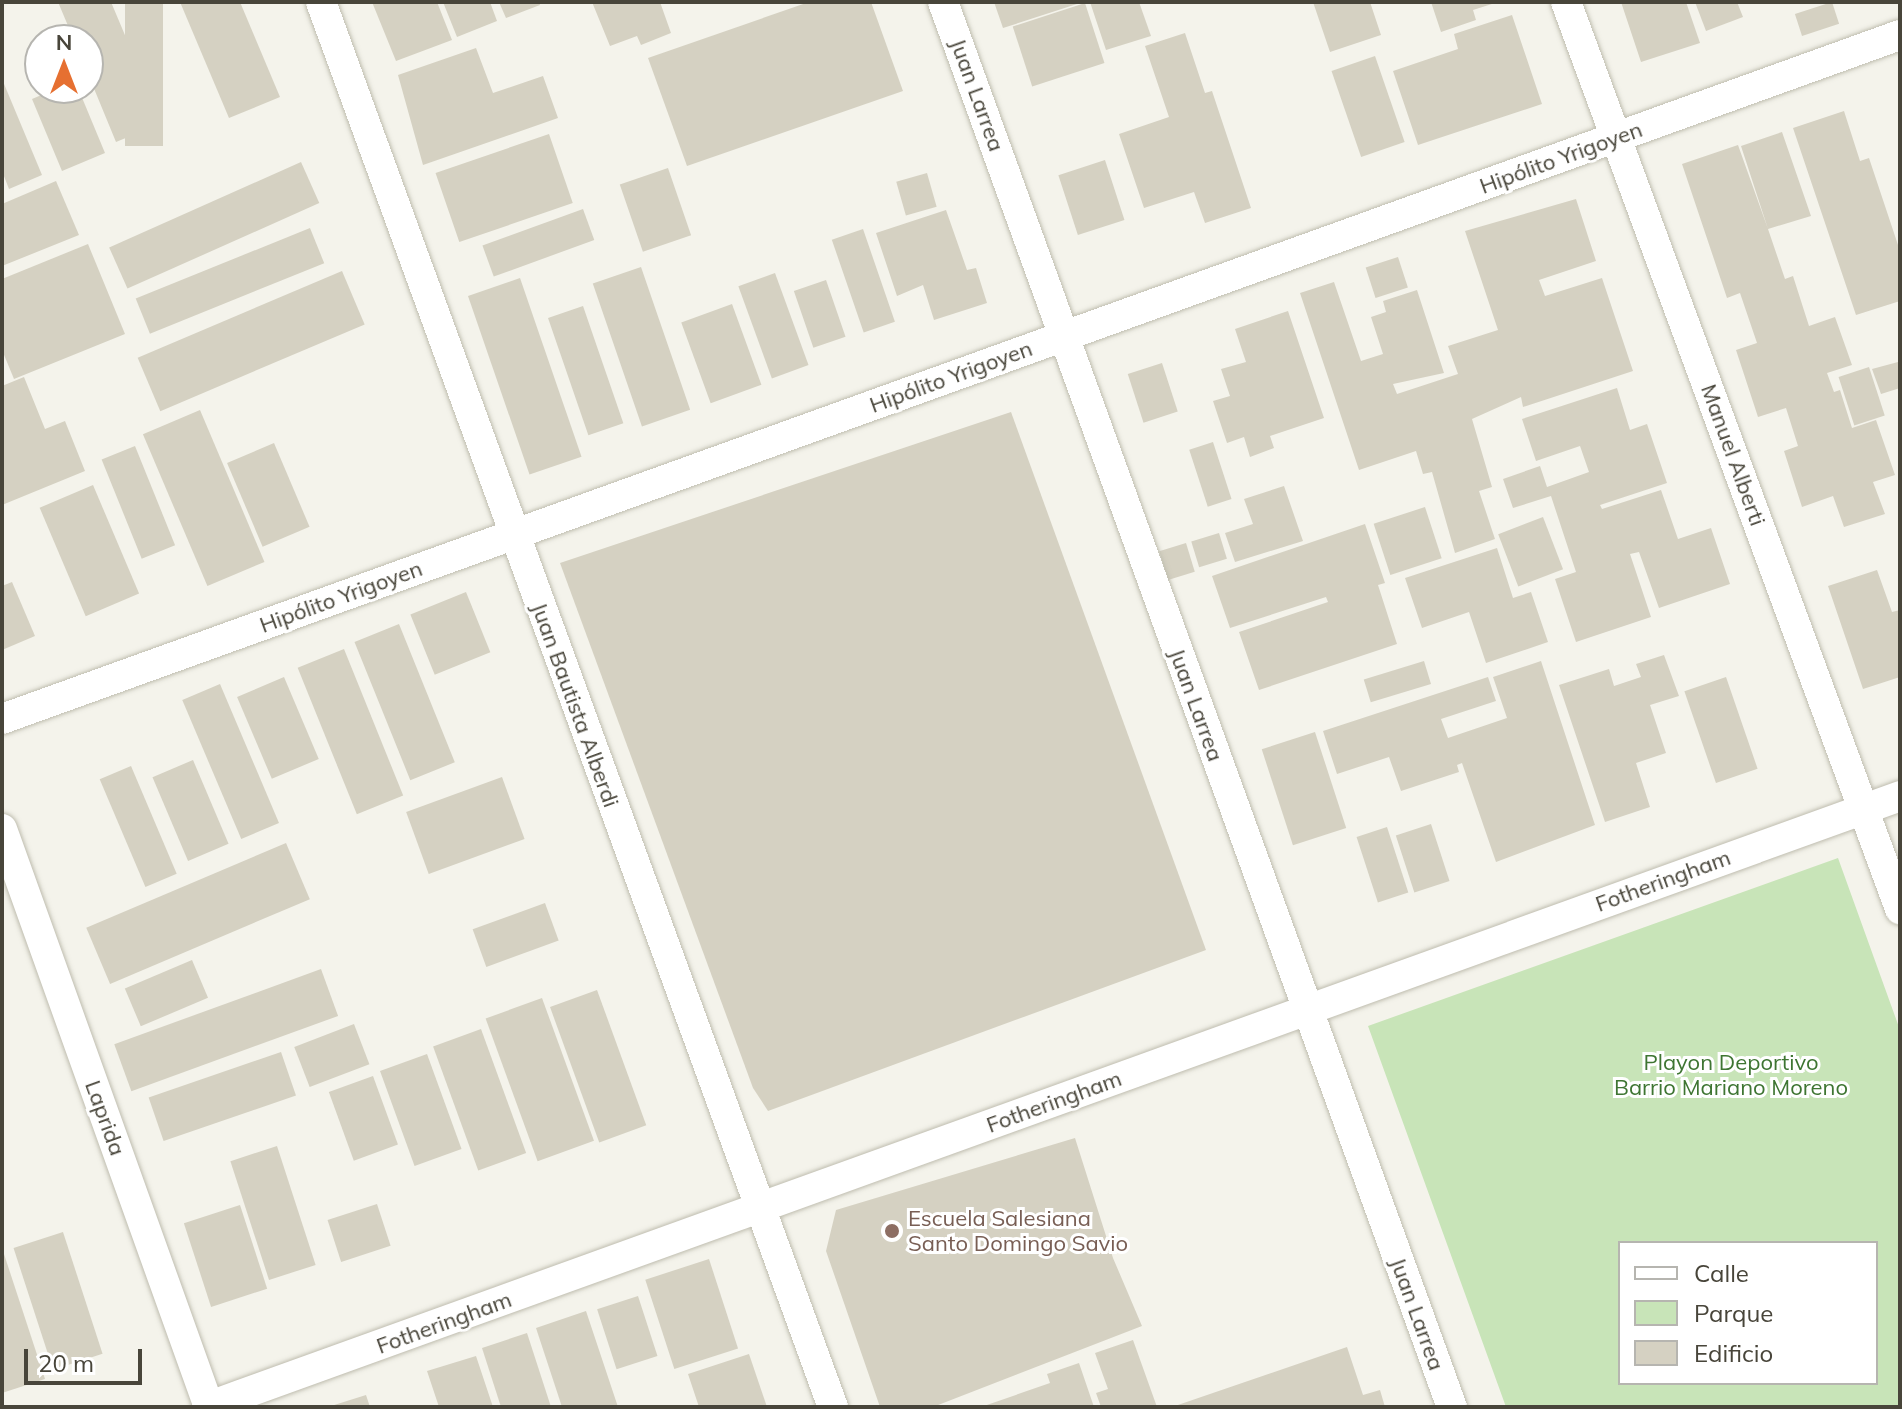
<!DOCTYPE html>
<meta charset="utf-8">
<style>
body{margin:0}
#map{position:relative;width:1902px;height:1409px;overflow:hidden;background:#f4f3eb;font-family:Mulish,sans-serif}
div>[style]{position:absolute}
.green>*{inset:0;background:#c8e4b8}
.building>*{inset:0;background:#d5d1c2;transform-origin:0 0}
.roads{filter:drop-shadow(0 0 2px #bfbdaf) drop-shadow(0 0 2px #bfbdaf)}
.minor>*{height:30px;margin:-15px;padding:0 15px;transform-origin:15px;border-radius:15px;background:#fff}
.dots>*{width:22px;height:22px;translate:-50% -50%;box-sizing:border-box;border:4px solid #fff;border-radius:50%}
span{translate:-50% -50%;white-space:nowrap;text-align:center;line-height:1.15;-webkit-text-stroke:6px #fff;paint-order:stroke}
.street-label{font-size:22px;color:#48453a}
.park-label{font-size:22px;color:#3e7532}
.education-label{font-size:22px;color:#785e54}
.left{translate:0 -50%;text-align:left}
.frame{position:absolute;inset:0;border:4px solid #48453a;pointer-events:none}
.legend{position:absolute;left:1618px;top:1241px;width:260px;height:144px;box-sizing:border-box;background:#fff;border:2px solid #b6b5b0;margin:0;padding:10px 14px;list-style:none;font-size:24px;color:#48453a}
.legend li{display:flex;align-items:center;gap:16px;height:40px}
.legend b{width:40px;border:2px solid #b6b5b0}
.north{position:absolute;left:24px;top:24px;width:80px;height:80px;box-sizing:border-box;background:#fff;border:2px solid #b6b5b0;border-radius:50%;rotate:0deg;font-size:22px;font-weight:700;line-height:32px;text-align:center;color:#48453a}
.north::after{content:'';display:block;margin:auto;width:28px;height:36px;background:#e67031;clip-path:polygon(50% 0,100% 100%,50% 72%,0 100%)}
.scale{position:absolute;left:24px;top:1349px;width:118px;height:36px;box-sizing:border-box;border:4px solid #48453a;border-top:0;padding-left:10px;font-size:24px;line-height:28px;white-space:nowrap;color:#48453a;-webkit-text-stroke:6px #fff;paint-order:stroke}
</style>
<div id="map">
<div class="green">
<i style="clip-path:polygon(evenodd,1838px 858px,1900px 1030px,1900px 1407px,1506px 1407px,1368px 1026px,1838px 858px,1620px 1243px,1876px 1243px,1876px 1383px,1620px 1383px,1620px 1243px)"></i>
</div>
<div class="building">
<i style="clip-path:polygon(58px 2px,111px 2px,162px 123px,116px 142px,88px 74px,88px 40px,74px 40px)"></i>
<i style="left:125px;top:2px;width:38px;height:144px"></i>
<i style="clip-path:polygon(180px 2px,240px 2px,280px 97px,229px 118px)"></i>
<i style="clip-path:polygon(372px 2px,437px 2px,452px 40px,396px 61px)"></i>
<i style="clip-path:polygon(443px 2px,490px 2px,497px 21px,457px 37px)"></i>
<i style="clip-path:polygon(499px 2px,539px 2px,540px 5px,506px 18px)"></i>
<i style="clip-path:polygon(592px 2px,660px 2px,671px 33px,641px 45px,637px 36px,610px 46px)"></i>
<i style="clip-path:polygon(809px 2px,871px 2px,903px 91px,687px 166px,648px 58px)"></i>
<i style="clip-path:polygon(994px 2px,1080px 2px,1080px 3px,1003px 28px)"></i>
<i style="clip-path:polygon(1090px 2px,1139px 2px,1151px 36px,1106px 50px)"></i>
<i style="clip-path:polygon(1313px 2px,1370px 2px,1381px 35px,1330px 52px)"></i>
<i style="clip-path:polygon(1431px 2px,1495px 2px,1495px 3px,1473px 10px,1476px 20px,1441px 32px)"></i>
<i style="clip-path:polygon(1621px 2px,1686px 2px,1700px 43px,1641px 62px)"></i>
<i style="clip-path:polygon(1695px 2px,1737px 2px,1743px 17px,1706px 31px)"></i>
<i style="left:1832px;top:2px;width:23px;height:39px;rotate:72deg"></i>
<i style="left:1085px;top:3px;width:63px;height:76px;rotate:72deg"></i>
<i style="clip-path:polygon(1512px 15px,1542px 104px,1418px 145px,1393px 71px,1458px 49px,1454px 34px)"></i>
<i style="clip-path:polygon(1185px 33px,1205px 93px,1212px 91px,1251px 208px,1205px 223px,1194px 192px,1144px 208px,1119px 134px,1169px 117px,1145px 46px)"></i>
<i style="clip-path:polygon(476px 48px,493px 93px,543px 76px,558px 118px,423px 165px,398px 75px)"></i>
<i style="left:1375px;top:56px;width:91px;height:46px;rotate:71deg"></i>
<i style="clip-path:polygon(2px 79px,42px 175px,9px 189px,2px 171px)"></i>
<i style="clip-path:polygon(58px 88px,78px 88px,105px 153px,62px 171px,32px 99px)"></i>
<i style="clip-path:polygon(1844px 111px,1860px 161px,1869px 158px,1900px 251px,1900px 301px,1856px 315px,1793px 128px)"></i>
<i style="clip-path:polygon(1782px 132px,1811px 216px,1768px 229px,1785px 279px,1793px 276px,1809px 326px,1835px 317px,1852px 365px,1827px 373px,1834px 392px,1840px 390px,1852px 428px,1876px 420px,1895px 475px,1873px 482px,1885px 514px,1844px 527px,1833px 496px,1802px 507px,1784px 451px,1798px 446px,1786px 408px,1758px 417px,1736px 350px,1757px 343px,1740px 293px,1727px 298px,1682px 164px,1738px 145px,1768px 229px,1741px 146px)"></i>
<i style="left:549px;top:134px;width:73px;height:120px;rotate:71deg"></i>
<i style="left:1105px;top:160px;width:63px;height:49px;rotate:72deg"></i>
<i style="left:301px;top:162px;width:45px;height:210px;rotate:66deg"></i>
<i style="left:668px;top:168px;width:71px;height:51px;rotate:71deg"></i>
<i style="left:927px;top:173px;width:35px;height:32px;rotate:74deg"></i>
<i style="clip-path:polygon(56px 181px,79px 235px,2px 266px,2px 204px)"></i>
<i style="clip-path:polygon(1576px 199px,1596px 261px,1539px 280px,1545px 296px,1602px 278px,1633px 371px,1523px 407px,1521px 397px,1472px 419px,1492px 487px,1479px 491px,1495px 539px,1455px 553px,1432px 472px,1423px 474px,1416px 451px,1359px 470px,1300px 293px,1334px 282px,1361px 361px,1383px 354px,1371px 317px,1386px 312px,1383px 301px,1417px 290px,1444px 373px,1393px 384px,1397px 394px,1458px 374px,1448px 346px,1498px 330px,1465px 231px)"></i>
<i style="left:583px;top:209px;width:33px;height:107px;rotate:70deg"></i>
<i style="clip-path:polygon(946px 210px,967px 270px,976px 268px,987px 303px,934px 320px,923px 285px,897px 296px,876px 233px)"></i>
<i style="left:310px;top:228px;width:38px;height:188px;rotate:68deg"></i>
<i style="left:863px;top:229px;width:98px;height:33px;rotate:71deg"></i>
<i style="clip-path:polygon(88px 244px,125px 334px,14px 379px,2px 350px,2px 279px)"></i>
<i style="left:1398px;top:257px;width:32px;height:34px;rotate:72deg"></i>
<i style="left:641px;top:267px;width:151px;height:51px;rotate:71deg"></i>
<i style="left:342px;top:271px;width:58px;height:222px;rotate:67deg"></i>
<i style="left:775px;top:273px;width:98px;height:39px;rotate:70deg"></i>
<i style="left:520px;top:278px;width:189px;height:55px;rotate:71deg"></i>
<i style="left:826px;top:280px;width:60px;height:34px;rotate:71deg"></i>
<i style="left:732px;top:304px;width:86px;height:54px;rotate:70deg"></i>
<i style="left:583px;top:306px;width:124px;height:37px;rotate:71deg"></i>
<i style="clip-path:polygon(1288px 311px,1324px 418px,1270px 436px,1274px 448px,1250px 457px,1244px 437px,1227px 443px,1213px 401px,1230px 396px,1221px 369px,1246px 362px,1235px 329px)"></i>
<i style="clip-path:polygon(1898px 362px,1900px 388px,1881px 394px,1872px 369px)"></i>
<i style="left:1162px;top:363px;width:51px;height:36px;rotate:72deg"></i>
<i style="left:1869px;top:367px;width:51px;height:32px;rotate:72deg"></i>
<i style="clip-path:polygon(24px 377px,45px 429px,65px 421px,85px 471px,2px 505px,2px 386px)"></i>
<i style="clip-path:polygon(1617px 388px,1630px 430px,1647px 424px,1667px 483px,1600px 505px,1602px 509px,1661px 490px,1678px 539px,1711px 528px,1730px 584px,1659px 608px,1639px 552px,1630px 554px,1651px 617px,1576px 642px,1555px 579px,1576px 572px,1551px 496px,1513px 508px,1503px 479px,1540px 466px,1547px 487px,1589px 472px,1580px 446px,1536px 461px,1522px 419px)"></i>
<i style="left:200px;top:410px;width:165px;height:62px;rotate:67deg"></i>
<i style="clip-path:polygon(1011px 412px,1206px 950px,768px 1111px,753px 1088px,560px 563px)"></i>
<i style="left:1213px;top:442px;width:60px;height:25px;rotate:72deg"></i>
<i style="left:274px;top:443px;width:91px;height:51px;rotate:67deg"></i>
<i style="left:135px;top:446px;width:107px;height:36px;rotate:68deg"></i>
<i style="left:93px;top:485px;width:118px;height:58px;rotate:67deg"></i>
<i style="clip-path:polygon(1284px 486px,1303px 541px,1235px 562px,1225px 533px,1253px 524px,1244px 499px)"></i>
<i style="left:1425px;top:507px;width:54px;height:54px;rotate:72deg"></i>
<i style="left:1543px;top:517px;width:56px;height:48px;rotate:69deg"></i>
<i style="clip-path:polygon(1365px 524px,1385px 583px,1378px 585px,1397px 644px,1259px 690px,1239px 632px,1328px 602px,1326px 597px,1230px 628px,1212px 576px)"></i>
<i style="left:1219px;top:533px;width:27px;height:29px;rotate:73deg"></i>
<i style="left:1186px;top:543px;width:30px;height:28px;rotate:73deg"></i>
<i style="clip-path:polygon(1497px 548px,1513px 598px,1531px 592px,1548px 642px,1486px 663px,1469px 612px,1422px 628px,1405px 578px)"></i>
<i style="clip-path:polygon(1877px 570px,1892px 612px,1900px 610px,1900px 677px,1863px 689px,1828px 586px)"></i>
<i style="clip-path:polygon(12px 582px,35px 636px,2px 650px,2px 586px)"></i>
<i style="left:466px;top:592px;width:65px;height:60px;rotate:68deg"></i>
<i style="left:399px;top:624px;width:149px;height:48px;rotate:68deg"></i>
<i style="left:344px;top:649px;width:158px;height:50px;rotate:68deg"></i>
<i style="clip-path:polygon(1664px 655px,1679px 696px,1650px 705px,1666px 753px,1636px 763px,1650px 807px,1605px 822px,1559px 685px,1609px 669px,1614px 686px,1641px 677px,1636px 664px)"></i>
<i style="left:1424px;top:661px;width:24px;height:63px;rotate:73deg"></i>
<i style="clip-path:polygon(1541px 661px,1595px 825px,1496px 862px,1462px 763px,1457px 765px,1459px 772px,1401px 791px,1389px 757px,1337px 774px,1323px 731px,1488px 677px,1496px 701px,1441px 719px,1448px 738px,1507px 718px,1493px 677px)"></i>
<i style="left:284px;top:677px;width:89px;height:51px;rotate:67deg"></i>
<i style="left:1726px;top:677px;width:97px;height:44px;rotate:71deg"></i>
<i style="left:220px;top:684px;width:151px;height:41px;rotate:67deg"></i>
<i style="left:1315px;top:732px;width:101px;height:56px;rotate:72deg"></i>
<i style="left:193px;top:760px;width:91px;height:44px;rotate:67deg"></i>
<i style="left:131px;top:766px;width:117px;height:34px;rotate:67deg"></i>
<i style="left:502px;top:777px;width:66px;height:102px;rotate:70deg"></i>
<i style="left:1431px;top:824px;width:60px;height:37px;rotate:72deg"></i>
<i style="left:1387px;top:827px;width:69px;height:32px;rotate:72deg"></i>
<i style="left:286px;top:843px;width:61px;height:217px;rotate:67deg"></i>
<i style="left:545px;top:903px;width:40px;height:77px;rotate:70deg"></i>
<i style="left:192px;top:960px;width:41px;height:73px;rotate:67deg"></i>
<i style="left:321px;top:969px;width:50px;height:220px;rotate:70deg"></i>
<i style="left:597px;top:990px;width:144px;height:50px;rotate:70deg"></i>
<i style="left:542px;top:998px;width:152px;height:60px;rotate:70deg"></i>
<i style="left:354px;top:1024px;width:43px;height:64px;rotate:69deg"></i>
<i style="left:481px;top:1029px;width:132px;height:51px;rotate:70deg"></i>
<i style="left:281px;top:1052px;width:46px;height:140px;rotate:71deg"></i>
<i style="left:427px;top:1054px;width:101px;height:50px;rotate:70deg"></i>
<i style="left:373px;top:1076px;width:73px;height:47px;rotate:70deg"></i>
<i style="clip-path:polygon(1075px 1138px,1113px 1258px,1142px 1326px,933px 1407px,880px 1407px,826px 1251px,836px 1210px)"></i>
<i style="left:277px;top:1146px;width:125px;height:49px;rotate:72deg"></i>
<i style="left:377px;top:1204px;width:44px;height:52px;rotate:72deg"></i>
<i style="left:240px;top:1205px;width:88px;height:59px;rotate:72deg"></i>
<i style="left:63px;top:1232px;width:128px;height:52px;rotate:72deg"></i>
<i style="clip-path:polygon(3px 1251px,45px 1379px,2px 1393px,2px 1252px)"></i>
<i style="left:709px;top:1259px;width:94px;height:67px;rotate:72deg"></i>
<i style="left:638px;top:1296px;width:63px;height:43px;rotate:72deg"></i>
<i style="clip-path:polygon(586px 1311px,618px 1407px,562px 1407px,536px 1328px)"></i>
<i style="clip-path:polygon(527px 1333px,551px 1407px,501px 1407px,482px 1348px)"></i>
<i style="clip-path:polygon(1133px 1340px,1157px 1407px,1101px 1407px,1096px 1393px,1108px 1389px,1095px 1353px)"></i>
<i style="clip-path:polygon(1347px 1347px,1363px 1395px,1380px 1390px,1385px 1407px,1172px 1407px)"></i>
<i style="clip-path:polygon(749px 1354px,767px 1407px,699px 1407px,688px 1374px)"></i>
<i style="clip-path:polygon(476px 1356px,493px 1407px,439px 1407px,427px 1371px)"></i>
<i style="clip-path:polygon(1079px 1363px,1094px 1407px,981px 1407px,1050px 1383px,1047px 1374px)"></i>
<i style="clip-path:polygon(366px 1395px,370px 1407px,331px 1407px,331px 1406px)"></i>
</div>
<div class="roads">
<div class="minor">
<i style="left:321px;top:2px;width:1495px;rotate:69.98deg"></i>
<i style="left:943px;top:2px;width:1494px;rotate:70.09deg"></i>
<i style="left:1566px;top:2px;width:967px;rotate:69.78deg"></i>
<i style="left:2px;top:719px;width:2017px;rotate:-19.82deg"></i>
<i style="left:2px;top:829px;width:614px;rotate:70.3deg"></i>
<i style="left:207px;top:1407px;width:1800px;rotate:-19.84deg"></i>
</div>
</div>
<div class="dots">
<i style="left:892px;top:1231px;background:#8d6e63"></i>
</div>
<div class="street-label">
<span style="left:977px;top:95px;rotate:70deg">Juan Larrea</span>
<span style="left:1561px;top:158px;rotate:-20deg">Hipólito Yrigoyen</span>
<span style="left:951px;top:377px;rotate:-20deg">Hipólito Yrigoyen</span>
<span style="left:1733px;top:455px;rotate:70deg">Manuel Alberti</span>
<span style="left:341px;top:597px;rotate:-20deg">Hipólito Yrigoyen</span>
<span style="left:575px;top:705px;rotate:70deg">Juan Bautista Alberdi</span>
<span style="left:1196px;top:705px;rotate:70deg">Juan Larrea</span>
<span style="left:1663px;top:881px;rotate:-20deg">Fotheringham</span>
<span style="left:1054px;top:1102px;rotate:-20deg">Fotheringham</span>
<span style="left:105px;top:1118px;rotate:70deg">Laprida</span>
<span style="left:1417px;top:1314px;rotate:70deg">Juan Larrea</span>
<span style="left:444px;top:1323px;rotate:-20deg">Fotheringham</span>
</div>
<div class="park-label">
<span style="left:1731px;top:1075px">Playon Deportivo<br>Barrio Mariano Moreno</span>
</div>
<div class="education-label">
<span class="left" style="left:908px;top:1231px">Escuela Salesiana<br>Santo Domingo Savio</span>
</div>
<div class="frame"></div>
<ul class="legend">
<li><b style="height:10px;background:#fff"></b>Calle</li>
<li><b style="height:22px;background:#c8e4b8"></b>Parque</li>
<li><b style="height:22px;background:#d5d1c2"></b>Edificio</li>
</ul>
<div class="north">N</div>
<div class="scale">20 m</div>
</div>
